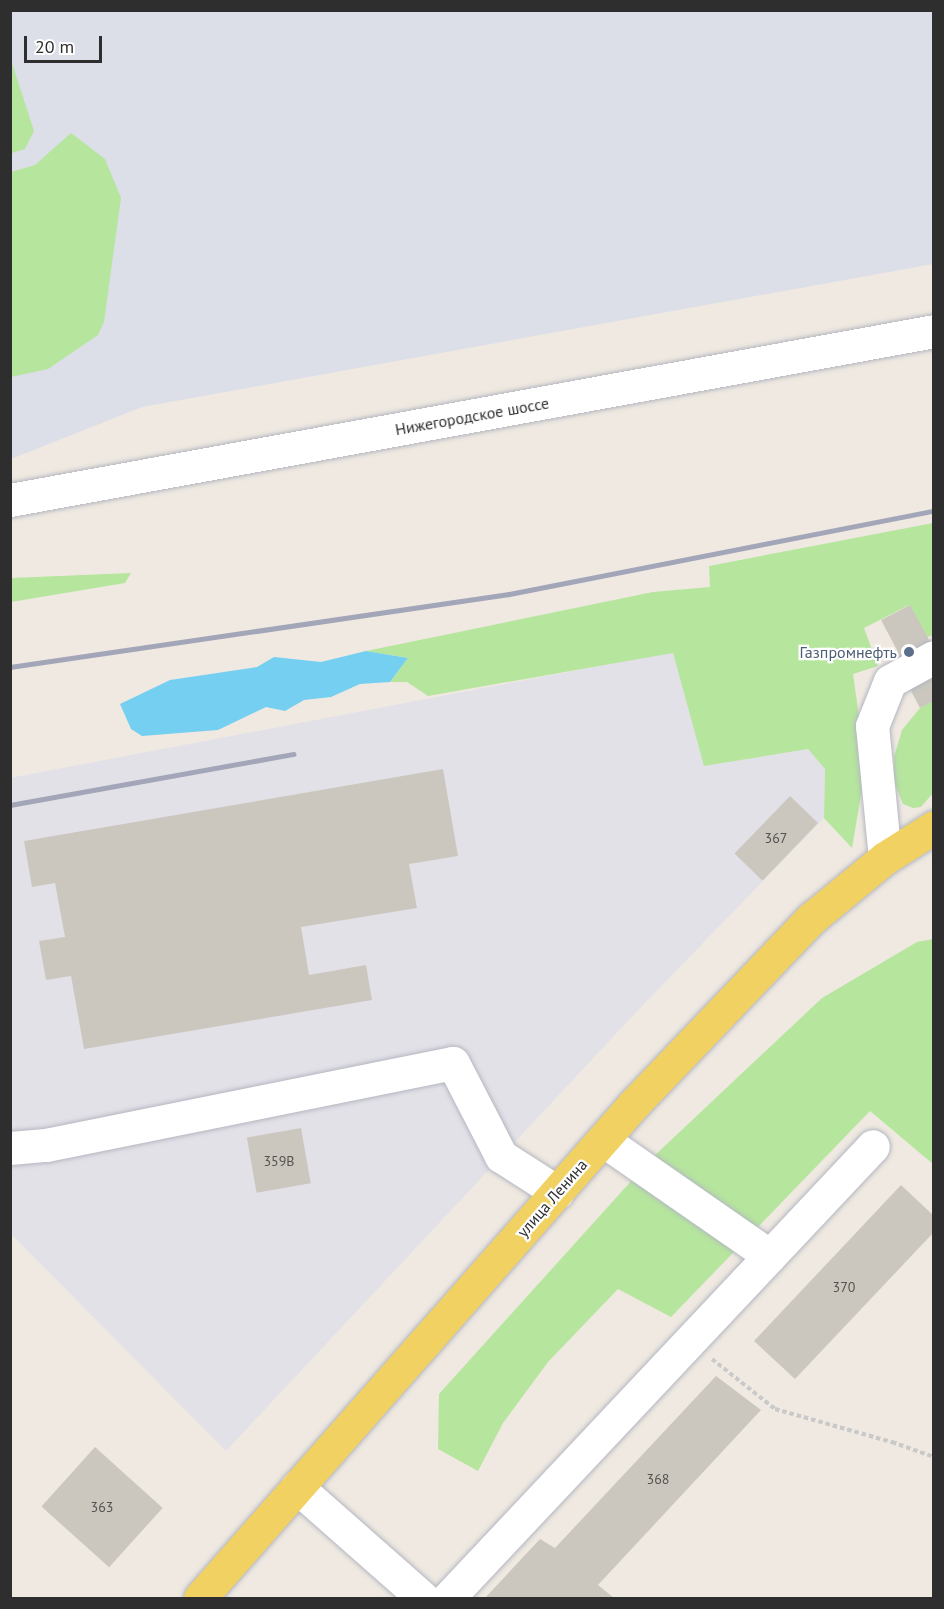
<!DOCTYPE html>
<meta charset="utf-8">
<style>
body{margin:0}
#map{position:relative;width:944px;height:1609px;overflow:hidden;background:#efe9e1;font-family:"PT Sans",sans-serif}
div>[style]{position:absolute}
.industrial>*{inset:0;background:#e3e1e8}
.airport>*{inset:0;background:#dcdee8}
.green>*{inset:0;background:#b6e59e}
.water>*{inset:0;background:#75cff0}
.building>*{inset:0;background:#cbc7bf;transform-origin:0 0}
.path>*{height:4px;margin-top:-2px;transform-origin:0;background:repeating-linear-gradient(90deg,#c9c9c9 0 4.5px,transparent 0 7.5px)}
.roads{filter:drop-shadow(0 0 2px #b4b7c1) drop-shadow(0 0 2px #b4b7c1)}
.minor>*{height:33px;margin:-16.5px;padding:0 16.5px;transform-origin:16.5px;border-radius:16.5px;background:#fff}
.major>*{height:33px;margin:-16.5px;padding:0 16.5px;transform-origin:16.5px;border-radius:16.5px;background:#f2d163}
.rail>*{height:4.5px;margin:-2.25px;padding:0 2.25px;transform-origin:2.25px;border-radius:2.25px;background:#a3a6b8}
.dots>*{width:16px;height:16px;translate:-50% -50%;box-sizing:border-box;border:3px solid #fff;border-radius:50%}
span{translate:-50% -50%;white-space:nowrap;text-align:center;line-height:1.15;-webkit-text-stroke:4.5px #fff;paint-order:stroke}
.number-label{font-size:14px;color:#555452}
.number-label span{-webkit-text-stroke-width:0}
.street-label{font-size:16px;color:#2e2e2e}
.service-label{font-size:16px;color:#4e5e75}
.right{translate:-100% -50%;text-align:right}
.frame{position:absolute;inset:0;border:12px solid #2e2e2e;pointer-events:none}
.scale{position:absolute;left:24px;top:36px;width:78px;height:27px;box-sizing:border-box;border:3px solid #2e2e2e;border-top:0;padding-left:8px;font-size:18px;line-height:21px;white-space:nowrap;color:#2e2e2e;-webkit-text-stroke:4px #fff;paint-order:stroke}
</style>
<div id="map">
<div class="industrial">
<i style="clip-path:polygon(673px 652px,704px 766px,808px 749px,825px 769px,824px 818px,642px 1006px,226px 1451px,11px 1234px,10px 778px)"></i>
</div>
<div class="airport">
<i style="clip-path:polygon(11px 11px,933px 11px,933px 264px,142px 407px,11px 459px)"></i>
</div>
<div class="green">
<i style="clip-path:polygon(11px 60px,34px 131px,25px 149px,12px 153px)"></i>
<i style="clip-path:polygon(71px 133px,105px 159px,121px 198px,104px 322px,98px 335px,48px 369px,11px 377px,11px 172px,35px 165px)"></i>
<i style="clip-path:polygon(933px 523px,933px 635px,927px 637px,909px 605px,864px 628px,878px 666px,853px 674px,866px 766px,852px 848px,824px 818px,825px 769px,808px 749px,704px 766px,673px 653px,428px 696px,407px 682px,390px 682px,408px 658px,366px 651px,653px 592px,710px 587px,709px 566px)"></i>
<i style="clip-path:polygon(131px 573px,125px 583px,11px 602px,11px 578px)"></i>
<i style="clip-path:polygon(933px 701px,933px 793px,921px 807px,913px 808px,903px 804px,894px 782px,894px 757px,902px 730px,920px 708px)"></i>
<i style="clip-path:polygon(933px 939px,933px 1164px,870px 1111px,671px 1317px,618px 1289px,548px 1362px,503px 1423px,478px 1471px,438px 1449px,439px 1394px,652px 1158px,822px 998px,917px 942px)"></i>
</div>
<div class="water">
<i style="clip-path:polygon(366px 651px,408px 658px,390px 682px,360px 684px,331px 697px,304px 700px,285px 711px,266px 707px,218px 730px,142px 736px,131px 729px,120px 704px,170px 680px,257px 667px,274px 657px,321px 662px)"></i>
</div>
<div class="building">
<i style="clip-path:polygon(910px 605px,934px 649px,934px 701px,920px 708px,892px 655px,898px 652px,881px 620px)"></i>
<i style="clip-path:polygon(443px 769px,458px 856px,409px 864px,417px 908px,301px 927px,309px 975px,366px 965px,372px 1000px,84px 1049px,71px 976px,46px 980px,39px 941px,65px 937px,55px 883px,32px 887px,24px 841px)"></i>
<i style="left:790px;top:796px;width:39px;height:80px;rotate:44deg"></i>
<i style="left:301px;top:1128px;width:56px;height:55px;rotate:80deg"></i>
<i style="clip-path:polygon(901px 1185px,934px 1216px,934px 1232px,795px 1379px,754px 1341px)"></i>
<i style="clip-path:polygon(716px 1376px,761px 1410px,598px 1585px,614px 1598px,485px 1598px,540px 1539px,555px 1548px)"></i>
<i style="left:95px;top:1447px;width:91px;height:80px;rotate:42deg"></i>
</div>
<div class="path">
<i style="left:712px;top:1359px;width:80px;rotate:38.4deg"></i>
<i style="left:775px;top:1409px;width:122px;rotate:15.8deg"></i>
<i style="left:892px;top:1442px;width:45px;rotate:19.7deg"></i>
</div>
<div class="roads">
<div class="minor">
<i style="left:10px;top:500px;width:939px;rotate:-10.36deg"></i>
<i style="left:885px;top:858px;width:133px;rotate:-95.6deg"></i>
<i style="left:872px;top:726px;width:48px;rotate:-68.2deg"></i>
<i style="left:890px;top:681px;width:50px;rotate:-28.6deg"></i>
<i style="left:603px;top:1140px;width:203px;rotate:34.8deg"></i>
<i style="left:10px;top:1148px;width:36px;rotate:-5deg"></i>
<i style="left:46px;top:1145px;width:415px;rotate:-11.4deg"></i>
<i style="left:453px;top:1063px;width:105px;rotate:62.7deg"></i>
<i style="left:501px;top:1156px;width:67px;rotate:32.7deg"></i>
<i style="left:297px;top:1487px;width:168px;rotate:41.4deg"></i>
<i style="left:448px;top:1598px;width:620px;rotate:-46.76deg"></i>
</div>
<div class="major">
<i style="left:200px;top:1598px;width:658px;rotate:-48.7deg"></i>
<i style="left:634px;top:1104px;width:257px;rotate:-46.3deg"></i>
<i style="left:812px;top:918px;width:94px;rotate:-39.4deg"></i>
<i style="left:885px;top:858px;width:58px;rotate:-32.3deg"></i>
</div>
</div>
<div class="rail">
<i style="left:10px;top:667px;width:504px;rotate:-8.32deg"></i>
<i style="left:509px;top:594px;width:433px;rotate:-11.1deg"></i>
<i style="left:10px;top:805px;width:288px;rotate:-10.2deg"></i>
</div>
<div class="dots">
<i style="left:909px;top:652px;background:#5c6f8a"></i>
</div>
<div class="number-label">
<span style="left:776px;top:838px">367</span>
<span style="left:279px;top:1161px">359В</span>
<span style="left:844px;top:1287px">370</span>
<span style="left:658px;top:1479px">368</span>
<span style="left:102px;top:1507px">363</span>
</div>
<div class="street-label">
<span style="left:472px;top:416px;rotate:-10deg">Нижегородское шоссе</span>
<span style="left:552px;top:1198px;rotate:-49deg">улица Ленина</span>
</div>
<div class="service-label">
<span class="right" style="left:897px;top:652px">Газпромнефть</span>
</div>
<div class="frame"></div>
<div class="scale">20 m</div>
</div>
